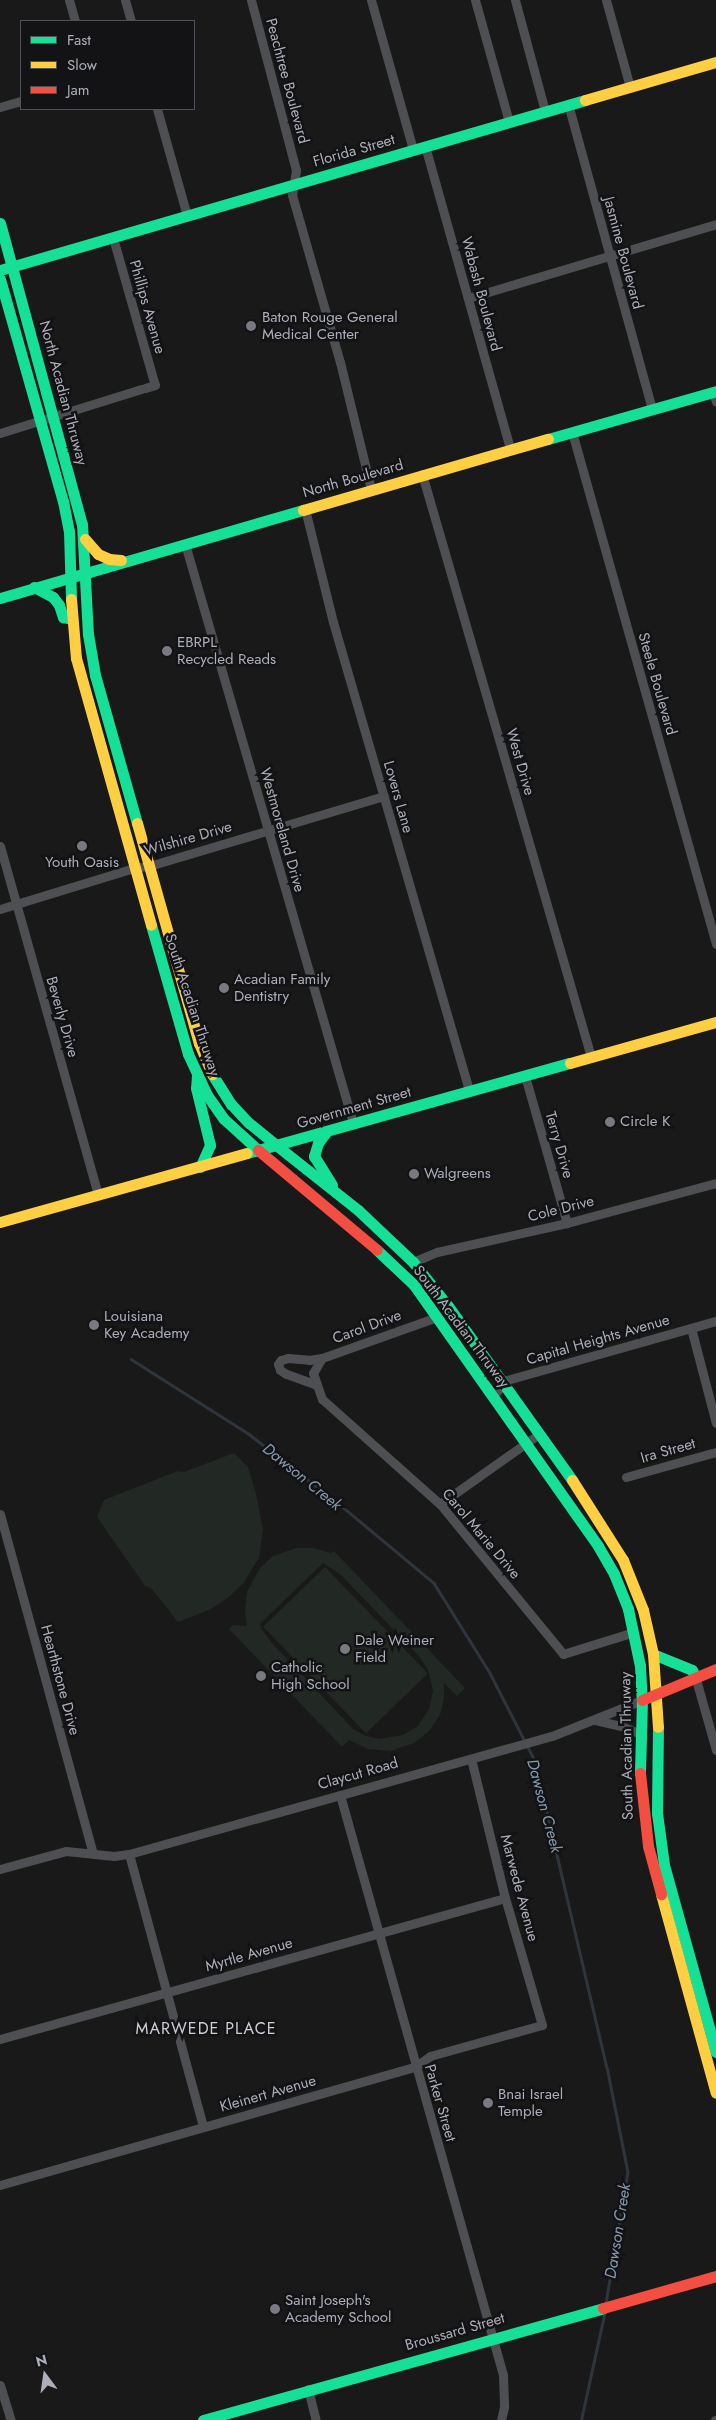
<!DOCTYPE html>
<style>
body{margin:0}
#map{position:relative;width:716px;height:2420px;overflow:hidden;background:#191919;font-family:Jost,sans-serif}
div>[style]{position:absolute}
.green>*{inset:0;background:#222823;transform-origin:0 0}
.stream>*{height:2.5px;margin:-1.25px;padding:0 1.25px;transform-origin:1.25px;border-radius:1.25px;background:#2f353c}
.street>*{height:9px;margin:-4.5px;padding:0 4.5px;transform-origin:4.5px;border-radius:4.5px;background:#4e4f52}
.fast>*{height:11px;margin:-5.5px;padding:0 5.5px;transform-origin:5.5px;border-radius:5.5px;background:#16e098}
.slow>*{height:11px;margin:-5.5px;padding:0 5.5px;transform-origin:5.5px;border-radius:5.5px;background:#ffcf43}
.jam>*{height:11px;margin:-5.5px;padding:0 5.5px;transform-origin:5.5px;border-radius:5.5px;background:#f24e42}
.dots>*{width:14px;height:14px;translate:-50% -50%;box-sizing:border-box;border:2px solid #131315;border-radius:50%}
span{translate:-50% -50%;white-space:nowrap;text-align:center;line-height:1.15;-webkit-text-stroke:5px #131315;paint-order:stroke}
.street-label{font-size:15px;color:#acafb9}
.poi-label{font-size:15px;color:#acafb9}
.left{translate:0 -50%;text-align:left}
.water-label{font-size:16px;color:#869ab0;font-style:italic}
.neighbourhood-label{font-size:16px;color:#ccced5;letter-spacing:1px}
.legend{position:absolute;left:20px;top:20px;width:175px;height:90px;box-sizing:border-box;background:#131315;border:1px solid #505157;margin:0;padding:6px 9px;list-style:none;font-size:15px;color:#acafb9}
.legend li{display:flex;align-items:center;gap:10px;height:25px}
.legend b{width:25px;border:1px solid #505157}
.north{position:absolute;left:20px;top:2350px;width:50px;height:50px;-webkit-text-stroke:4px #131315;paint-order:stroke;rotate:346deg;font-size:14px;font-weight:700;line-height:20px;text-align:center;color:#acafb9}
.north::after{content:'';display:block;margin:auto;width:18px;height:22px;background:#acafb9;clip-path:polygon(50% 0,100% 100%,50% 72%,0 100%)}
</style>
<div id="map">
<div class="green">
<i style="clip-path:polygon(234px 1453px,248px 1467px,257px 1498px,263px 1530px,259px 1558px,244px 1582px,229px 1597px,211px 1609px,178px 1622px,151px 1588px,145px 1586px,97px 1517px,104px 1500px,178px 1471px,184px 1472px)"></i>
<i style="clip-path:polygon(evenodd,296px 1548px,313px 1548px,331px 1553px,334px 1551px,465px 1688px,457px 1696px,444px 1683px,444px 1699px,440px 1715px,429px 1731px,414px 1743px,391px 1751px,368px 1749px,349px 1740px,342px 1747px,229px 1629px,233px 1625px,247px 1626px,245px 1611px,247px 1592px,260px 1568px,273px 1556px,296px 1548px,323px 1563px,341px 1575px,418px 1655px,428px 1670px,433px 1691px,429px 1709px,418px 1726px,403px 1735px,379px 1739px,366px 1736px,353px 1729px,271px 1642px,261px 1628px,260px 1624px,323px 1563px)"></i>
<i style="left:325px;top:1567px;width:148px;height:86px;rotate:46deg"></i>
</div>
<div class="stream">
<i style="left:131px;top:1359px;width:140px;rotate:32.4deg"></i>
<i style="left:249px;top:1434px;width:120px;rotate:37.9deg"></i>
<i style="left:344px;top:1508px;width:117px;rotate:39.8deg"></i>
<i style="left:434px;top:1583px;width:106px;rotate:58.1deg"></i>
<i style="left:490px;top:1673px;width:99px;rotate:62.9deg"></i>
<i style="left:535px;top:1761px;width:314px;rotate:76.8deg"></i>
<i style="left:607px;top:2067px;width:107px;rotate:78.7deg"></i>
<i style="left:628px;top:2172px;width:133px;rotate:99.5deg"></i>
<i style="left:581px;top:2420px;width:112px;rotate:-77.6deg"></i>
</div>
<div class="street">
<i style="left:69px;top:0;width:22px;rotate:74deg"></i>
<i style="left:125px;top:0;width:22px;rotate:74deg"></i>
<i style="left:251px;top:0;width:176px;rotate:75.2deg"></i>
<i style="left:296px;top:170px;width:25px;rotate:99deg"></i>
<i style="left:292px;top:195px;width:174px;rotate:74deg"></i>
<i style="left:340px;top:362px;width:131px;rotate:76.3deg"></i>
<i style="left:371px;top:0;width:155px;rotate:74.3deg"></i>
<i style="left:475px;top:0;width:127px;rotate:74.4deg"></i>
<i style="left:515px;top:0;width:115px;rotate:74.9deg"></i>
<i style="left:606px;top:0;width:90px;rotate:74.6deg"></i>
<i style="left:568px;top:104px;width:315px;rotate:74.6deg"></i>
<i style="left:0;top:107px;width:22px;rotate:-16deg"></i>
<i style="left:157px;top:109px;width:111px;rotate:74.3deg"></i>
<i style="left:425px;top:146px;width:315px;rotate:74.3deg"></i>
<i style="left:113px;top:238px;width:153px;rotate:74.1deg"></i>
<i style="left:155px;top:385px;width:10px;rotate:163deg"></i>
<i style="left:468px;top:298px;width:259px;rotate:-16.6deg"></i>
<i style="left:713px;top:392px;width:10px;rotate:73deg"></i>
<i style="left:572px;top:432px;width:532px;rotate:74.29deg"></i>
<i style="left:0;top:433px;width:148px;rotate:-17.3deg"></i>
<i style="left:422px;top:474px;width:607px;rotate:73.83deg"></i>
<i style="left:305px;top:509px;width:116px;rotate:76.1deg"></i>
<i style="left:333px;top:622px;width:488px;rotate:73.8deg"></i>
<i style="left:185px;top:544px;width:603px;rotate:73.82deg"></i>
<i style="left:0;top:846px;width:362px;rotate:74.3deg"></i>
<i style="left:0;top:909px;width:140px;rotate:-17deg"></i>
<i style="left:134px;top:868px;width:15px;rotate:-8deg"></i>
<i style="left:149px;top:866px;width:245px;rotate:-16.6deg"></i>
<i style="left:525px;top:1076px;width:153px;rotate:74.1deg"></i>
<i style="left:413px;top:1262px;width:26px;rotate:-23deg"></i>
<i style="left:437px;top:1252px;width:133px;rotate:-12.6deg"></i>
<i style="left:567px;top:1223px;width:154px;rotate:-15deg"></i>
<i style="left:437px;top:1317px;width:122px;rotate:160.4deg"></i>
<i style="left:322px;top:1358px;width:17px;rotate:121deg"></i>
<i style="left:313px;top:1373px;width:28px;rotate:71deg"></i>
<i style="left:322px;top:1399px;width:158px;rotate:41.7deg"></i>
<i style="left:440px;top:1504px;width:194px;rotate:50.6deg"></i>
<i style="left:563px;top:1654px;width:74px;rotate:-17.2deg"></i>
<i style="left:691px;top:1328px;width:98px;rotate:75.3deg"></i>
<i style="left:317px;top:1385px;width:33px;rotate:-160deg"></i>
<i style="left:286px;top:1374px;width:7px;rotate:-146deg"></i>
<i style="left:280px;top:1370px;width:6px;rotate:-108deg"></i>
<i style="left:278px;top:1364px;width:5px;rotate:-53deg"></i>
<i style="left:281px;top:1360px;width:7px;rotate:-16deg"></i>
<i style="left:288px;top:1358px;width:21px;rotate:5deg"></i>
<i style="left:309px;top:1360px;width:13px;rotate:-9deg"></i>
<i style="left:494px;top:1395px;width:20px;rotate:-49deg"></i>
<i style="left:507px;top:1380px;width:217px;rotate:-15.8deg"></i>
<i style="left:626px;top:1477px;width:93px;rotate:-15.5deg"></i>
<i style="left:440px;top:1504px;width:121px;rotate:-35.3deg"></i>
<i style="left:0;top:1514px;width:352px;rotate:74.7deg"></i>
<i style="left:695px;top:1676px;width:77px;rotate:74.2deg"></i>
<i style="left:595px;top:1720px;width:27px;rotate:13deg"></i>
<i style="left:621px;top:1726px;width:22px;rotate:22deg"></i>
<i style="left:340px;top:1795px;width:602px;rotate:74.3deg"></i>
<i style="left:503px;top:2375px;width:32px;rotate:88deg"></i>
<i style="left:504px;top:2407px;width:13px;rotate:103deg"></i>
<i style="left:129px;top:1854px;width:282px;rotate:74.8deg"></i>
<i style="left:0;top:1869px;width:68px;rotate:-15.3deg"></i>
<i style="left:66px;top:1851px;width:48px;rotate:5.9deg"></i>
<i style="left:114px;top:1856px;width:15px;rotate:-8deg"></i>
<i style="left:129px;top:1854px;width:439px;rotate:-15.6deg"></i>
<i style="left:552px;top:1736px;width:97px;rotate:-21.8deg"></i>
<i style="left:0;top:2039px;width:524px;rotate:-15.6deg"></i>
<i style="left:0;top:2185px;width:431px;rotate:-15.9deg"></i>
<i style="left:415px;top:2067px;width:19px;rotate:-36deg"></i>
<i style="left:430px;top:2056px;width:116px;rotate:-15.5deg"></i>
<i style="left:542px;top:2025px;width:132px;rotate:-106.2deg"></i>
<i style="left:505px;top:1898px;width:143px;rotate:-103.7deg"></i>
<i style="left:0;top:2385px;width:37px;rotate:73deg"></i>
<i style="left:308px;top:2389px;width:32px;rotate:76deg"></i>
<i style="left:715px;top:2420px;width:1px"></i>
</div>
<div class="fast">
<i style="left:0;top:223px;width:312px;rotate:74.8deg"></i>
<i style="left:82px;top:524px;width:110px;rotate:86.9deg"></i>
<i style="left:88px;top:634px;width:42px;rotate:80.3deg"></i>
<i style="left:95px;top:675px;width:154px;rotate:74.2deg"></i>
<i style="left:0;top:270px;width:609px;rotate:-16.2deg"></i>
<i style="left:0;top:279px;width:231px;rotate:74.2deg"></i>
<i style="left:63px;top:501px;width:31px;rotate:79deg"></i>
<i style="left:69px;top:531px;width:68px;rotate:88.3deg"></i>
<i style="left:548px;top:439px;width:175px;rotate:-15.9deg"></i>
<i style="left:34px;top:587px;width:21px;rotate:28deg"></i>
<i style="left:53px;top:597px;width:10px;rotate:53deg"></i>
<i style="left:59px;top:605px;width:13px;rotate:72deg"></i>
<i style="left:63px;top:617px;width:9px;rotate:13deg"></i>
<i style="left:0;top:598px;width:316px;rotate:-16.2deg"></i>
<i style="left:151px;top:925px;width:134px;rotate:74deg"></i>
<i style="left:188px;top:1054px;width:45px;rotate:65.1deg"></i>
<i style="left:207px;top:1095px;width:29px;rotate:55deg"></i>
<i style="left:224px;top:1119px;width:46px;rotate:42.4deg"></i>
<i style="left:212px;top:1074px;width:36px;rotate:58deg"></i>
<i style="left:231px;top:1104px;width:26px;rotate:47deg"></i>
<i style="left:249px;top:1123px;width:35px;rotate:39deg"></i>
<i style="left:197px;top:1075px;width:13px;rotate:94deg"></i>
<i style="left:196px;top:1088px;width:59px;rotate:76.2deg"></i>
<i style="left:210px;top:1145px;width:24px;rotate:114deg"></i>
<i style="left:327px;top:1131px;width:15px;rotate:127deg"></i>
<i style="left:318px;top:1143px;width:14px;rotate:107deg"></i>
<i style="left:314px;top:1156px;width:34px;rotate:58deg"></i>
<i style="left:276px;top:1145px;width:105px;rotate:38.4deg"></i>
<i style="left:358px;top:1210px;width:76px;rotate:43.4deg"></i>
<i style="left:413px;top:1262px;width:56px;rotate:51.5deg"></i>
<i style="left:448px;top:1306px;width:214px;rotate:54.5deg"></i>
<i style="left:247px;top:1153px;width:335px;rotate:-15.6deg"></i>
<i style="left:377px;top:1250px;width:51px;rotate:43.4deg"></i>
<i style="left:414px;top:1285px;width:319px;rotate:54.8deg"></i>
<i style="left:598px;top:1546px;width:32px;rotate:60deg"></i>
<i style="left:614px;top:1574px;width:38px;rotate:68deg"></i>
<i style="left:628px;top:1609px;width:58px;rotate:78.1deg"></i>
<i style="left:640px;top:1666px;width:34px;rotate:87deg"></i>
<i style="left:642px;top:1700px;width:73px;rotate:91.6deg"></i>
<i style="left:653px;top:1654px;width:42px;rotate:22.3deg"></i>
<i style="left:692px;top:1670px;width:7px;rotate:63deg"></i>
<i style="left:658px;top:1727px;width:86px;rotate:90.7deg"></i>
<i style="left:657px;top:1813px;width:52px;rotate:82.3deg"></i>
<i style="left:664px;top:1865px;width:194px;rotate:74.5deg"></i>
<i style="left:203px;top:2420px;width:415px;rotate:-15.6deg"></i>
</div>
<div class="slow">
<i style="left:585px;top:100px;width:136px;rotate:-16.2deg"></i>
<i style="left:303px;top:510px;width:255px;rotate:-16.2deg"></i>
<i style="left:85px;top:539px;width:20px;rotate:49deg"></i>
<i style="left:98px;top:554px;width:12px;rotate:24deg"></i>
<i style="left:109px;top:559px;width:12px;rotate:5deg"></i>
<i style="left:71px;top:599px;width:59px;rotate:85.2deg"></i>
<i style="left:76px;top:658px;width:277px;rotate:74.3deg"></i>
<i style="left:137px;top:823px;width:229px;rotate:74.3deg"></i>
<i style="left:199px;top:1043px;width:34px;rotate:67deg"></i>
<i style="left:570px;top:1063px;width:152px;rotate:-15.7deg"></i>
<i style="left:0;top:1222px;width:256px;rotate:-15.6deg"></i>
<i style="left:572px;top:1480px;width:95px;rotate:57.5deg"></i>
<i style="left:623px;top:1560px;width:54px;rotate:68.2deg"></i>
<i style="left:643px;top:1610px;width:45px;rotate:77.2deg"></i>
<i style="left:653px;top:1654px;width:73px;rotate:86.1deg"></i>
<i style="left:661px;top:1894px;width:206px;rotate:74.6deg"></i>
</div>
<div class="jam">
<i style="left:258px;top:1150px;width:155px;rotate:40deg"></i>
<i style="left:642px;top:1700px;width:80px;rotate:-22.7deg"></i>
<i style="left:640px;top:1773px;width:73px;rotate:83.7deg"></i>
<i style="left:648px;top:1846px;width:50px;rotate:74.8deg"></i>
<i style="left:603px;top:2308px;width:117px;rotate:-15.8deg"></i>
</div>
<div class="dots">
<i style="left:251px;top:326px;background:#797a81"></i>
<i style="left:167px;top:651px;background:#797a81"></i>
<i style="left:82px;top:846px;background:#797a81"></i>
<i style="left:224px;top:988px;background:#797a81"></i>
<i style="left:610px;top:1122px;background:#797a81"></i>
<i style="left:414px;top:1174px;background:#797a81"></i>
<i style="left:94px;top:1325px;background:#797a81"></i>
<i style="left:345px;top:1649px;background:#797a81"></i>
<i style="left:261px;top:1676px;background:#797a81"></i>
<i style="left:488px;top:2103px;background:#797a81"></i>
<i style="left:275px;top:2309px;background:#797a81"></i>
</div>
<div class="street-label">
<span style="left:287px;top:81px;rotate:75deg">Peachtree Boulevard</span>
<span style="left:354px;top:151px;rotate:-16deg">Florida Street</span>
<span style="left:623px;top:253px;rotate:75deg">Jasmine Boulevard</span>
<span style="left:481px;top:294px;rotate:75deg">Wabash Boulevard</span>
<span style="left:147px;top:307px;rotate:74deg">Phillips Avenue</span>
<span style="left:63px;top:393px;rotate:75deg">North Acadian Thruway</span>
<span style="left:353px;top:479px;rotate:-16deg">North Boulevard</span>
<span style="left:657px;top:684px;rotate:74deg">Steele Boulevard</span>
<span style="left:520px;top:762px;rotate:74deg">West Drive</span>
<span style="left:398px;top:797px;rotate:74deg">Lovers Lane</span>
<span style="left:282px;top:830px;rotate:74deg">Westmoreland Drive</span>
<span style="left:188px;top:839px;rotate:-16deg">Wilshire Drive</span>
<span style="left:192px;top:1005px;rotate:72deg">South Acadian Thruway</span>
<span style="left:62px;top:1017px;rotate:74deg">Beverly Drive</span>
<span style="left:354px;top:1108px;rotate:-16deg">Government Street</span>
<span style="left:559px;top:1145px;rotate:74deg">Terry Drive</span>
<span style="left:561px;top:1209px;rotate:-14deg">Cole Drive</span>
<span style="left:367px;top:1327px;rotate:-20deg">Carol Drive</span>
<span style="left:461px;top:1327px;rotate:53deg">South Acadian Thruway</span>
<span style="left:598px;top:1340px;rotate:-16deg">Capital Heights Avenue</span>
<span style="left:668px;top:1451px;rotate:-16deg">Ira Street</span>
<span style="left:481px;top:1534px;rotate:50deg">Carol Marie Drive</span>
<span style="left:60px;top:1680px;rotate:75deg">Hearthstone Drive</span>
<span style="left:627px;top:1746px;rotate:-91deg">South Acadian Thruway</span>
<span style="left:358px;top:1774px;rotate:-16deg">Claycut Road</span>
<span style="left:519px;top:1888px;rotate:75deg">Marwede Avenue</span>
<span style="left:249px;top:1955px;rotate:-16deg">Myrtle Avenue</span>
<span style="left:268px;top:2094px;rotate:-16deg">Kleinert Avenue</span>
<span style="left:440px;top:2103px;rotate:74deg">Parker Street</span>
<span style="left:455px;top:2332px;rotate:-16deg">Broussard Street</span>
</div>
<div class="poi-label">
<span class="left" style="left:262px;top:326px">Baton Rouge General<br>Medical Center</span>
<span class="left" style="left:177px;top:651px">EBRPL<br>Recycled Reads</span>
<span style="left:82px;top:863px">Youth Oasis</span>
<span class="left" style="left:234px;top:988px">Acadian Family<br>Dentistry</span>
<span class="left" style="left:620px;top:1122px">Circle K</span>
<span class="left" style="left:424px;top:1174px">Walgreens</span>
<span class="left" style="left:104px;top:1325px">Louisiana<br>Key Academy</span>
<span class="left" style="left:355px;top:1649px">Dale Weiner<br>Field</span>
<span class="left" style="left:271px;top:1676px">Catholic<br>High School</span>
<span class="left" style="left:498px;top:2103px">Bnai Israel<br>Temple</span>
<span class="left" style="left:285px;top:2309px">Saint Joseph's<br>Academy School</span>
</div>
<div class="water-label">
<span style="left:302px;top:1477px;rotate:39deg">Dawson Creek</span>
<span style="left:544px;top:1806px;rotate:75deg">Dawson Creek</span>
<span style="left:618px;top:2231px;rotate:-81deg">Dawson Creek</span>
</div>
<div class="neighbourhood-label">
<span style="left:206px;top:2029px">MARWEDE PLACE</span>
</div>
<ul class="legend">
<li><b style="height:6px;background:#16e098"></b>Fast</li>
<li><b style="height:6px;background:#ffcf43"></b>Slow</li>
<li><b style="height:6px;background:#f24e42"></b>Jam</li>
</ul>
<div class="north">N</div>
</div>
